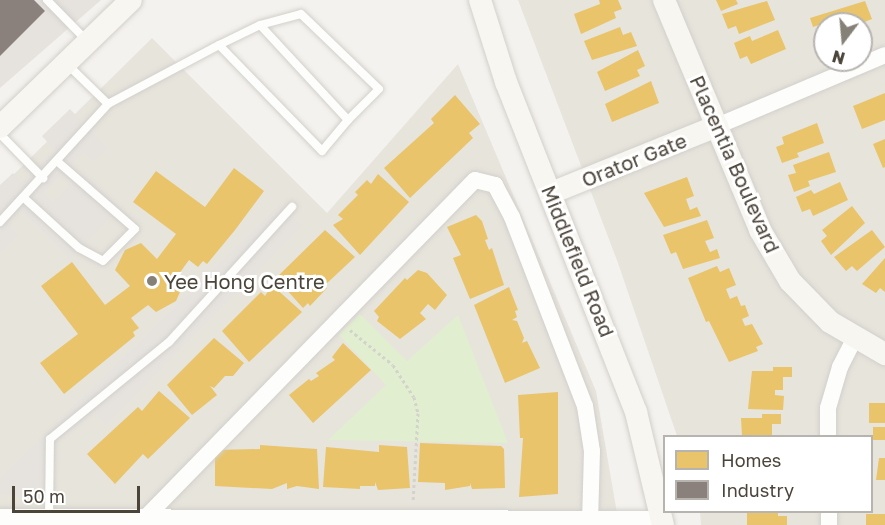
<!DOCTYPE html>
<style>
body{margin:0}
#map{position:relative;width:885px;height:525px;overflow:hidden;background:#f4f2ee;font-family:"Golos Text",sans-serif}
div>[style]{position:absolute}
.residential>*{inset:0;background:#e7e4dc}
.industrial>*{inset:0;background:#e6e2de}
.green>*{inset:0;background:#e1eecf}
.parking>*{inset:0;background:#e6e3df}
.homes>*{inset:0;background:#e9c46a;transform-origin:0 0}
.industry>*{inset:0;background:#8a817c}
.path>*{height:3px;margin-top:-1.5px;transform-origin:0;background:repeating-linear-gradient(90deg,#d3d2cc 0 3px,transparent 0 6px)}
.roads{filter:drop-shadow(0 0 2px #d2d0cb) drop-shadow(0 0 2px #d2d0cb)}
.lane>*{height:8px;margin:-4px;padding:0 4px;transform-origin:4px;border-radius:4px;background:#fdfdfc}
.street>*{height:16px;margin:-8px;padding:0 8px;transform-origin:8px;border-radius:8px;background:#fdfdfc}
.secondary>*{height:22px;margin:-11px;padding:0 11px;transform-origin:11px;border-radius:11px;background:#f7f6f1}
.dots>*{width:16px;height:16px;translate:-50% -50%;box-sizing:border-box;border:3px solid #fff;border-radius:50%}
span{translate:-50% -50%;white-space:nowrap;text-align:center;line-height:1.15;-webkit-text-stroke:6px #fff;paint-order:stroke}
.street-label{font-size:20px;color:#4b4439}
.poi-label{font-size:20px;color:#4b4439}
.left{translate:0 -50%;text-align:left}
.legend{position:absolute;left:663px;top:435px;width:210px;height:78px;box-sizing:border-box;background:#fff;border:2px solid #b7b4b0;margin:0;padding:8px 10px;list-style:none;font-size:18px;color:#4b4439}
.legend li{display:flex;align-items:center;gap:12px;height:30px}
.legend b{width:30px;border:2px solid #b7b4b0}
.north{position:absolute;left:813px;top:12px;width:60px;height:60px;box-sizing:border-box;background:#fff;border:2px solid #b7b4b0;border-radius:50%;rotate:196deg;font-size:16px;font-weight:700;line-height:24px;text-align:center;color:#4b4439}
.north::after{content:'';display:block;margin:auto;width:21px;height:27px;background:#868178;clip-path:polygon(50% 0,100% 100%,50% 72%,0 100%)}
.scale{position:absolute;left:12px;top:486px;width:128px;height:27px;box-sizing:border-box;border:3px solid #4b4439;border-top:0;padding-left:8px;font-size:18px;line-height:21px;white-space:nowrap;color:#4b4439;-webkit-text-stroke:4px #fff;paint-order:stroke}
</style>
<div id="map">
<div class="residential">
<i style="clip-path:polygon(evenodd,518px 0,885px 0,885px 525px,701px 525px,700px 512px,872px 512px,872px 436px,677px 436px,618px 263px,518px 0,825px 24px,861px 24px,861px 60px,825px 60px,825px 24px)"></i>
<i style="clip-path:polygon(152px 38px,327px 213px,458px 64px,596px 391px,619px 525px,0 525px,0 188px)"></i>
</div>
<div class="industrial">
<i style="clip-path:polygon(0 0,101px 0,0 88px)"></i>
</div>
<div class="green">
<i style="clip-path:polygon(360px 314px,407px 361px,458px 315px,508px 443px,328px 440px,386px 385px,339px 335px)"></i>
</div>
<div class="parking">
<i style="clip-path:polygon(70px 109px,108px 148px,93px 162px,84px 153px,44px 193px,53px 202px,84px 172px,120px 209px,69px 259px,21px 210px,8px 224px,19px 235px,0 254px,0 185px,13px 173px,22px 182px,55px 151px,42px 136px)"></i>
<i style="clip-path:polygon(279px 205px,302px 226px,106px 425px,94px 412px,58px 442px,51px 477px,30px 498px,0 494px,0 478px)"></i>
</div>
<div class="homes">
<i style="clip-path:polygon(599px 0,618px 0,622px 9px,614px 12px,616px 18px,581px 34px,574px 14px,600px 4px)"></i>
<i style="clip-path:polygon(716px 0,736px 0,738px 4px,721px 11px)"></i>
<i style="clip-path:polygon(767px 1px,775px 20px,739px 34px,736px 26px,728px 29px,722px 14px)"></i>
<i style="clip-path:polygon(865px 1px,872px 19px,859px 24px,825px 24px,825px 38px,819px 25px,813px 27px,810px 18px)"></i>
<i style="clip-path:polygon(620px 27px,623px 35px,631px 32px,637px 46px,592px 60px,584px 41px)"></i>
<i style="clip-path:polygon(778px 30px,786px 49px,751px 64px,747px 56px,740px 59px,734px 43px,750px 36px,752px 41px)"></i>
<i style="clip-path:polygon(638px 50px,645px 66px,637px 70px,640px 76px,605px 91px,597px 72px)"></i>
<i style="clip-path:polygon(651px 81px,659px 103px,612px 122px,605px 104px)"></i>
<i style="clip-path:polygon(885px 93px,885px 120px,862px 129px,853px 106px)"></i>
<i style="clip-path:polygon(455px 95px,480px 124px,469px 133px,473px 138px,410px 198px,384px 168px,434px 123px,431px 119px)"></i>
<i style="clip-path:polygon(817px 123px,824px 143px,797px 153px,799px 157px,782px 163px,776px 147px,784px 144px,782px 137px)"></i>
<i style="clip-path:polygon(885px 139px,885px 167px,883px 168px,873px 144px)"></i>
<i style="clip-path:polygon(829px 152px,836px 172px,808px 181px,810px 186px,794px 192px,788px 175px,796px 173px,793px 165px)"></i>
<i style="clip-path:polygon(234px 168px,264px 191px,235px 230px,207px 264px,203px 261px,198px 267px,189px 260px,176px 278px,183px 285px,176px 301px,156px 312px,148px 305px,131px 318px,139px 328px,133px 332px,135px 336px,64px 394px,40px 363px,78px 334px,41px 286px,72px 262px,105px 305px,130px 286px,115px 270px,125px 250px,141px 243px,157px 259px,176px 234px,133px 202px,156px 171px,205px 207px)"></i>
<i style="clip-path:polygon(378px 174px,409px 202px,360px 255px,333px 225px,343px 219px,338px 215px,358px 195px,355px 192px,367px 180px,371px 184px)"></i>
<i style="clip-path:polygon(687px 177px,694px 196px,686px 199px,690px 210px,697px 207px,701px 216px,664px 227px,644px 193px)"></i>
<i style="clip-path:polygon(840px 182px,848px 200px,813px 216px,810px 209px,802px 212px,796px 197px,811px 190px,814px 194px)"></i>
<i style="clip-path:polygon(852px 206px,865px 223px,831px 255px,821px 241px,827px 236px,822px 230px)"></i>
<i style="clip-path:polygon(476px 215px,482px 221px,488px 239px,485px 240px,489px 250px,492px 248px,504px 285px,470px 299px,453px 258px,461px 255px,447px 227px)"></i>
<i style="clip-path:polygon(707px 220px,714px 238px,705px 241px,710px 252px,717px 249px,720px 258px,683px 269px,676px 252px,671px 254px,663px 235px)"></i>
<i style="clip-path:polygon(325px 230px,355px 257px,324px 286px,327px 288px,310px 306px,308px 303px,303px 308px,276px 278px)"></i>
<i style="clip-path:polygon(872px 230px,885px 247px,857px 271px,852px 266px,846px 271px,834px 257px)"></i>
<i style="clip-path:polygon(885px 258px,885px 292px,880px 288px,876px 293px,862px 284px)"></i>
<i style="clip-path:polygon(717px 266px,720px 272px,729px 268px,736px 285px,726px 289px,730px 299px,737px 296px,741px 306px,745px 305px,749px 316px,742px 319px,745px 326px,752px 324px,763px 344px,756px 347px,758px 351px,729px 362px,709px 321px,706px 322px,688px 278px)"></i>
<i style="clip-path:polygon(418px 270px,427px 273px,447px 295px,435px 310px,428px 304px,420px 313px,426px 319px,400px 339px,377px 321px,379px 317px,374px 311px,405px 278px,407px 280px)"></i>
<i style="clip-path:polygon(272px 285px,302px 312px,249px 362px,222px 331px,261px 292px,265px 296px)"></i>
<i style="clip-path:polygon(509px 287px,518px 310px,515px 311px,517px 317px,512px 320px,517px 321px,524px 338px,522px 343px,527px 341px,540px 368px,505px 383px,474px 305px)"></i>
<i style="clip-path:polygon(214px 338px,244px 363px,233px 376px,225px 376px,214px 388px,210px 386px,217px 395px,192px 415px,167px 385px)"></i>
<i style="clip-path:polygon(343px 343px,371px 370px,313px 423px,289px 395px,309px 379px,311px 381px,319px 376px,316px 373px,335px 360px,332px 357px)"></i>
<i style="clip-path:polygon(773px 367px,792px 367px,792px 377px,783px 377px,783px 390px,775px 390px,775px 395px,784px 396px,783px 410px,748px 409px,752px 371px,773px 371px)"></i>
<i style="clip-path:polygon(159px 391px,190px 418px,148px 459px,143px 454px,115px 484px,87px 454px,138px 407px,142px 411px)"></i>
<i style="clip-path:polygon(558px 392px,558px 494px,519px 497px,523px 438px,520px 438px,518px 395px)"></i>
<i style="left:885px;top:403px;width:20px;height:16px;rotate:90deg"></i>
<i style="clip-path:polygon(762px 414px,781px 414px,781px 424px,772px 424px,772px 436px,742px 436px,741px 418px,762px 418px)"></i>
<i style="left:873px;top:427px;width:12px;height:13px"></i>
<i style="clip-path:polygon(420px 443px,501px 446px,504px 449px,505px 488px,472px 489px,470px 483px,470px 486px,445px 490px,445px 483px,418px 482px)"></i>
<i style="clip-path:polygon(260px 445px,317px 449px,319px 489px,297px 486px,287px 489px,287px 483px,272px 489px,215px 486px,215px 450px,260px 449px)"></i>
<i style="clip-path:polygon(379px 445px,407px 447px,410px 488px,378px 490px,375px 482px,375px 486px,360px 486px,360px 489px,323px 487px,326px 447px,379px 452px)"></i>
<i style="clip-path:polygon(879px 458px,885px 458px,885px 480px,876px 480px)"></i>
<i style="clip-path:polygon(747px 512px,778px 512px,778px 516px,787px 516px,787px 525px,747px 525px)"></i>
<i style="left:866px;top:514px;width:19px;height:11px"></i>
</div>
<div class="industry">
<i style="clip-path:polygon(0 0,34px 0,45px 11px,0 56px)"></i>
</div>
<div class="path">
<i style="left:350px;top:330px;width:55px;rotate:39.1deg"></i>
<i style="left:393px;top:365px;width:38px;rotate:57deg"></i>
<i style="left:414px;top:397px;width:16px;rotate:76deg"></i>
<i style="left:418px;top:413px;width:89px;rotate:93.2deg"></i>
</div>
<div class="roads">
<div class="lane">
<i style="left:47px;top:0;width:56px;rotate:45.7deg"></i>
<i style="left:219px;top:45px;width:46px;rotate:-26deg"></i>
<i style="left:108px;top:104px;width:126px;rotate:-28deg"></i>
<i style="left:219px;top:45px;width:148px;rotate:45.8deg"></i>
<i style="left:322px;top:151px;width:40px;rotate:-50deg"></i>
<i style="left:348px;top:120px;width:129px;rotate:-132.8deg"></i>
<i style="left:260px;top:25px;width:42px;rotate:-15deg"></i>
<i style="left:301px;top:14px;width:108px;rotate:43.9deg"></i>
<i style="left:379px;top:89px;width:44px;rotate:135deg"></i>
<i style="left:0;top:134px;width:62px;rotate:45.7deg"></i>
<i style="left:24px;top:198px;width:74px;rotate:42.3deg"></i>
<i style="left:79px;top:248px;width:27px;rotate:28deg"></i>
<i style="left:103px;top:261px;width:45px;rotate:-45deg"></i>
<i style="left:135px;top:229px;width:102px;rotate:-139deg"></i>
<i style="left:0;top:222px;width:160px;rotate:-47.5deg"></i>
<i style="left:108px;top:104px;width:59px;rotate:-135.7deg"></i>
<i style="left:49px;top:517px;width:78px;rotate:-89.3deg"></i>
<i style="left:50px;top:439px;width:154px;rotate:-39.2deg"></i>
<i style="left:169px;top:342px;width:183px;rotate:-47.7deg"></i>
</div>
<div class="street">
<i style="left:717px;top:126px;width:182px;rotate:-22.9deg"></i>
<i style="left:828px;top:436px;width:28px;rotate:-90deg"></i>
<i style="left:828px;top:408px;width:43px;rotate:-73.7deg"></i>
<i style="left:840px;top:367px;width:31px;rotate:-63deg"></i>
<i style="left:829px;top:512px;width:13px;rotate:90deg"></i>
<i style="left:0;top:517px;width:662px;rotate:0.17deg"></i>
<i style="left:146px;top:517px;width:471px;rotate:-45.7deg"></i>
<i style="left:475px;top:180px;width:21px;rotate:14deg"></i>
<i style="left:495px;top:185px;width:36px;rotate:62deg"></i>
<i style="left:512px;top:217px;width:203px;rotate:68.9deg"></i>
<i style="left:585px;top:406px;width:46px;rotate:81.2deg"></i>
<i style="left:592px;top:451px;width:70px;rotate:91.6deg"></i>
</div>
<div class="secondary">
<i style="left:480px;top:0;width:86px;rotate:72.4deg"></i>
<i style="left:506px;top:82px;width:355px;rotate:68.5deg"></i>
<i style="left:636px;top:412px;width:116px;rotate:76.6deg"></i>
<i style="left:664px;top:0;width:249px;rotate:67.3deg"></i>
<i style="left:760px;top:230px;width:59px;rotate:59.5deg"></i>
<i style="left:790px;top:281px;width:57px;rotate:45.7deg"></i>
<i style="left:830px;top:322px;width:64px;rotate:30.2deg"></i>
<i style="left:0;top:127px;width:182px;rotate:-44.1deg"></i>
<i style="left:551px;top:193px;width:179px;rotate:-22deg"></i>
</div>
</div>
<div class="dots">
<i style="left:152px;top:281px;background:#868178"></i>
</div>
<div class="street-label">
<span style="left:634px;top:160px;rotate:-22deg">Orator Gate</span>
<span style="left:735px;top:164px;rotate:66deg">Placentia Boulevard</span>
<span style="left:578px;top:261px;rotate:68deg">Middlefield Road</span>
</div>
<div class="poi-label">
<span class="left" style="left:164px;top:281px">Yee Hong Centre</span>
</div>
<ul class="legend">
<li><b style="height:16px;background:#e9c46a"></b>Homes</li>
<li><b style="height:16px;background:#8a817c"></b>Industry</li>
</ul>
<div class="north">N</div>
<div class="scale">50 m</div>
</div>
